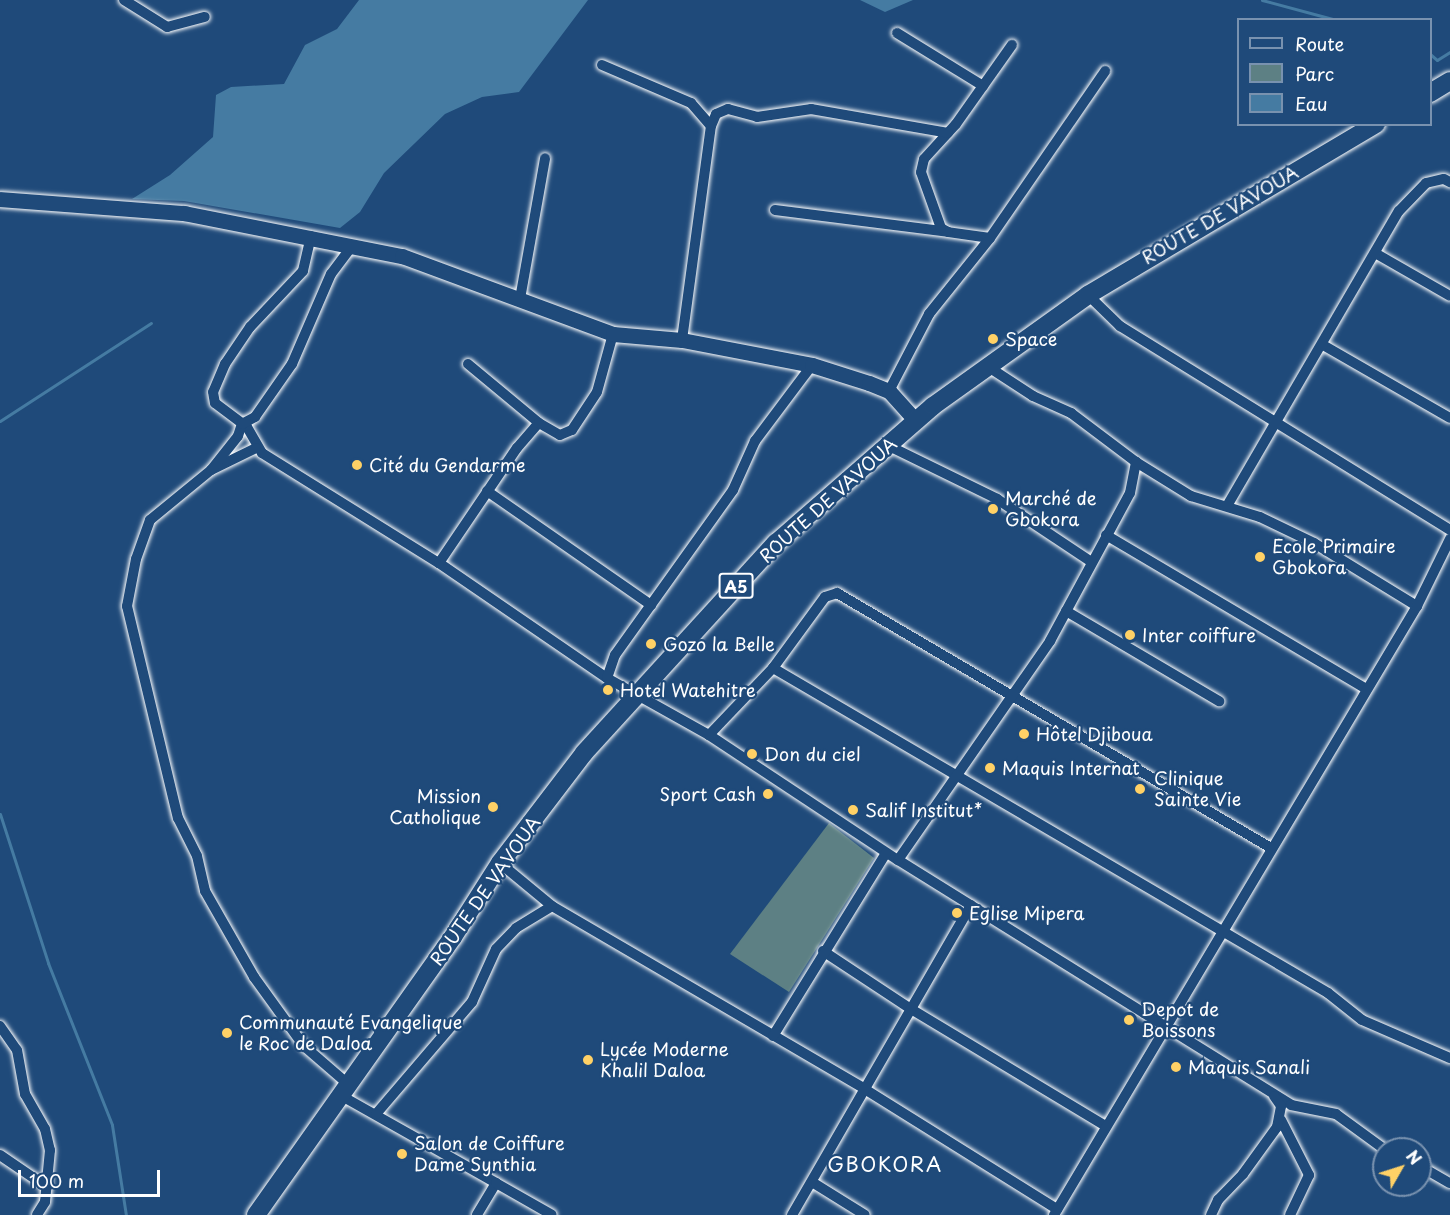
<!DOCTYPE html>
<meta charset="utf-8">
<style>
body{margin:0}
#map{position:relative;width:1450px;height:1215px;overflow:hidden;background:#1f4a7a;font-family:"Playpen Sans",sans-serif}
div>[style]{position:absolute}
.green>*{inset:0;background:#5d8084}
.water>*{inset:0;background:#457ba2}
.stream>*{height:3px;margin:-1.5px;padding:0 1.5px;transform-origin:1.5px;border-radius:1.5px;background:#457ba2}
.roads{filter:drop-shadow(0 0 2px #fff) drop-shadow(0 0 2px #fff)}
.street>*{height:10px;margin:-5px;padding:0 5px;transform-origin:5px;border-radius:5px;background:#1f4a7a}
.secondary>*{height:15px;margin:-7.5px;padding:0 7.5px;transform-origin:7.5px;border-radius:7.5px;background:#1f4a7a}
.primary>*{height:18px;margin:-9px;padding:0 9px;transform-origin:9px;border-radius:9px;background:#1f4a7a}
.dots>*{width:16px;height:16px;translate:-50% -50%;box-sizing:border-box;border:3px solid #1f4a7a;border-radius:50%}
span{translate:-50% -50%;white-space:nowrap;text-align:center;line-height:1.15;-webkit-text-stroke:4.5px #1f4a7a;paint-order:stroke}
.shield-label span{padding:2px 4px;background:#1f4a7a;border:2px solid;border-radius:4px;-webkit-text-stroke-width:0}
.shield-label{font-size:16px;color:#fff;font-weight:700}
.street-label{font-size:18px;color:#fff}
.poi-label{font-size:18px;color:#fff}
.left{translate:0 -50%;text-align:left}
.right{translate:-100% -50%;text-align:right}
.neighbourhood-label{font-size:20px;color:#fff;letter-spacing:1.5px}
.legend{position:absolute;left:1237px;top:18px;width:195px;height:108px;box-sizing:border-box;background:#1f4a7a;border:2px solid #7992af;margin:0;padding:8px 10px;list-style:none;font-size:18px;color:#fff}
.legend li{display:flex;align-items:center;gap:12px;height:30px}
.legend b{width:30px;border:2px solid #7992af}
.north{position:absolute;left:1372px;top:1137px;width:60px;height:60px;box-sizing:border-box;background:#1f4a7a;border:2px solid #7992af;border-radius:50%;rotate:51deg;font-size:16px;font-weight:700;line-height:24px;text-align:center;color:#fff}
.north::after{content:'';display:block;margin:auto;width:21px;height:27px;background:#ffd166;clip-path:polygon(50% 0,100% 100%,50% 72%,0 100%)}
.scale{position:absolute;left:18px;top:1170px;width:142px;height:27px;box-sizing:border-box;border:3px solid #fff;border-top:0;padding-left:8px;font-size:18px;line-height:21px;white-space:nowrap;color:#fff;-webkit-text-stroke:4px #1f4a7a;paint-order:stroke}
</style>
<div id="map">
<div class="green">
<i style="clip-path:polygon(829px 823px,874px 858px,789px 992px,730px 954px)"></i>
</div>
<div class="water">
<i style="clip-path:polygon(359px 0,588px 0,519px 92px,482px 97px,445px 114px,384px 173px,360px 212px,340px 228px,184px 201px,132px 199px,170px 175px,213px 137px,216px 95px,231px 87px,284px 84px,305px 45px,337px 29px)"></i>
<i style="clip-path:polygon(860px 0,913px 0,885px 12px)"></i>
</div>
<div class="stream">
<i style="left:1262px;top:0;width:77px;rotate:15.1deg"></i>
<i style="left:1430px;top:54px;width:9px;rotate:41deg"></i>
<i style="left:1437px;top:60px;width:15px;rotate:-32deg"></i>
<i style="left:0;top:421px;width:180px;rotate:-33deg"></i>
<i style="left:0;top:814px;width:157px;rotate:72.1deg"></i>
<i style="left:48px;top:963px;width:174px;rotate:68.4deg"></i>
<i style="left:112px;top:1125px;width:91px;rotate:81.2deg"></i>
</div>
<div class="roads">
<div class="street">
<i style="left:124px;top:0;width:51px;rotate:32.1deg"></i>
<i style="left:167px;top:27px;width:39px;rotate:-15deg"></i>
<i style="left:897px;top:33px;width:101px;rotate:31.6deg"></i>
<i style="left:602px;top:65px;width:97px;rotate:23.1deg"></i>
<i style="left:691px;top:103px;width:30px;rotate:49deg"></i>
<i style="left:775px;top:210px;width:174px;rotate:7.2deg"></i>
<i style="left:311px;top:236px;width:36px;rotate:103deg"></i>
<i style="left:303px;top:271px;width:77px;rotate:133.4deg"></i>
<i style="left:250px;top:327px;width:45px;rotate:124deg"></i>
<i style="left:225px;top:364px;width:30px;rotate:113deg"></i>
<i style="left:213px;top:392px;width:11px;rotate:80deg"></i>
<i style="left:215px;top:403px;width:40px;rotate:37deg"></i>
<i style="left:247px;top:427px;width:30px;rotate:60deg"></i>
<i style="left:262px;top:453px;width:208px;rotate:31.9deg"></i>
<i style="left:439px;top:563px;width:204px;rotate:34.4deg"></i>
<i style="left:607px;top:678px;width:117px;rotate:29.2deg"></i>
<i style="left:709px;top:735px;width:227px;rotate:33.5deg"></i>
<i style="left:898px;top:860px;width:463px;rotate:31.9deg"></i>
<i style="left:1291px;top:1105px;width:46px;rotate:11.3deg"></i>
<i style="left:1336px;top:1114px;width:59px;rotate:36.1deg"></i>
<i style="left:990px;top:238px;width:42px;rotate:-171.9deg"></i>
<i style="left:948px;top:232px;width:8px;rotate:-150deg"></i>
<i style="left:941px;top:228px;width:59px;rotate:-109.7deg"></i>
<i style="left:921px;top:172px;width:13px;rotate:-77deg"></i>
<i style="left:924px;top:159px;width:47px;rotate:-47.6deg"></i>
<i style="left:956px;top:124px;width:97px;rotate:-54.7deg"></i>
<i style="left:1375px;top:253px;width:86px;rotate:29.8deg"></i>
<i style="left:1088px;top:295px;width:45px;rotate:44.1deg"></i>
<i style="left:1120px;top:326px;width:388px;rotate:31.7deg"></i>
<i style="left:520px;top:299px;width:143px;rotate:-79.9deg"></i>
<i style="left:682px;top:340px;width:216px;rotate:-82.3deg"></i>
<i style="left:711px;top:126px;width:13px;rotate:-67deg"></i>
<i style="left:716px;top:114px;width:13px;rotate:-23deg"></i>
<i style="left:728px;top:109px;width:30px;rotate:15deg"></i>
<i style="left:757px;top:117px;width:55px;rotate:-8.4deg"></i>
<i style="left:811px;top:109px;width:139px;rotate:9.9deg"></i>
<i style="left:1323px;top:345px;width:146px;rotate:29.9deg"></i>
<i style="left:468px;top:364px;width:92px;rotate:39.7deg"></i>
<i style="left:987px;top:366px;width:55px;rotate:33.1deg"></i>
<i style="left:1033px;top:396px;width:42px;rotate:24.1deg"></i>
<i style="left:1071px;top:413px;width:81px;rotate:37deg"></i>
<i style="left:1136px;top:462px;width:65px;rotate:31.7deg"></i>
<i style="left:1191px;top:496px;width:72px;rotate:16.9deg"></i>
<i style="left:1260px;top:517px;width:60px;rotate:25.7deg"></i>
<i style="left:1314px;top:543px;width:121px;rotate:31.5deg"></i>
<i style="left:889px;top:391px;width:87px;rotate:-62.5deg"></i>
<i style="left:929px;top:314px;width:97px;rotate:-51.2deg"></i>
<i style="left:990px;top:238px;width:203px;rotate:-55.4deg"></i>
<i style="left:887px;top:445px;width:123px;rotate:26.1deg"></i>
<i style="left:997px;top:499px;width:112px;rotate:33.7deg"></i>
<i style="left:256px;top:448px;width:50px;rotate:153.9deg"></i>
<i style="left:211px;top:470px;width:79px;rotate:140.7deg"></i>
<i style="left:150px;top:520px;width:41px;rotate:109.7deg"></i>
<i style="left:136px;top:559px;width:48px;rotate:100.8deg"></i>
<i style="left:127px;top:606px;width:218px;rotate:76.5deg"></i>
<i style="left:178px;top:818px;width:42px;rotate:63.4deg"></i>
<i style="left:197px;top:856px;width:36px;rotate:77deg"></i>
<i style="left:205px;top:891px;width:99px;rotate:60.3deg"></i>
<i style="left:254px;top:977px;width:85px;rotate:54.1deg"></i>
<i style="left:304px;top:1046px;width:58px;rotate:40.8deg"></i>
<i style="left:211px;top:470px;width:43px;rotate:-51.5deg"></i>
<i style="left:238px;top:436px;width:13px;rotate:-72deg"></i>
<i style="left:242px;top:424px;width:15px;rotate:-28deg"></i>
<i style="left:255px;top:417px;width:65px;rotate:-55.1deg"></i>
<i style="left:292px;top:364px;width:98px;rotate:-66.6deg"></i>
<i style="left:331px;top:274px;width:36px;rotate:-53deg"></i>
<i style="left:487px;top:491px;width:200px;rotate:34.8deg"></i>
<i style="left:1227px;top:506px;width:341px;rotate:-59.8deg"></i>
<i style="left:1399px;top:211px;width:39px;rotate:-46deg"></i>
<i style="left:1426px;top:183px;width:18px;rotate:-13deg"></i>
<i style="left:1444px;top:179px;width:7px;rotate:27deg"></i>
<i style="left:1106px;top:535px;width:302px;rotate:30.6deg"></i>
<i style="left:439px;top:563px;width:139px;rotate:-55.9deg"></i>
<i style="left:517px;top:448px;width:33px;rotate:-49deg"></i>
<i style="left:539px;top:423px;width:24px;rotate:30deg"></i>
<i style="left:560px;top:435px;width:13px;rotate:-23deg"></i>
<i style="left:572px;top:430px;width:45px;rotate:-56.7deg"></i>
<i style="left:597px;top:392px;width:60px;rotate:-74.6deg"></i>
<i style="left:1066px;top:611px;width:178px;rotate:30.5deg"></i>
<i style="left:773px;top:668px;width:88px;rotate:-53.8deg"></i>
<i style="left:825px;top:597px;width:13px;rotate:-18deg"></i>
<i style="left:837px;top:593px;width:503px;rotate:30.44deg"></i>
<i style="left:607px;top:678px;width:24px;rotate:-71deg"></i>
<i style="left:615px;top:655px;width:203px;rotate:-54.4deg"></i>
<i style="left:733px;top:490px;width:54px;rotate:-65.8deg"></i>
<i style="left:755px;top:441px;width:95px;rotate:-53.1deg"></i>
<i style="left:709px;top:735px;width:93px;rotate:-46.3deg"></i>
<i style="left:773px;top:668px;width:643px;rotate:30.35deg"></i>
<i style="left:1328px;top:993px;width:43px;rotate:38.5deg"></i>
<i style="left:1362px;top:1020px;width:96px;rotate:23.4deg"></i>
<i style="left:898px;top:860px;width:267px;rotate:-55.2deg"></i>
<i style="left:1050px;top:641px;width:168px;rotate:-61.6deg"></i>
<i style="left:1130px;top:493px;width:32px;rotate:-79deg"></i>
<i style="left:500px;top:863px;width:67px;rotate:39.6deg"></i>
<i style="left:552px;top:906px;width:360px;rotate:30.3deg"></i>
<i style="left:863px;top:1088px;width:229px;rotate:32deg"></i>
<i style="left:823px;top:951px;width:105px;rotate:33.4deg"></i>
<i style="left:911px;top:1009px;width:227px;rotate:31deg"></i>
<i style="left:0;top:1026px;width:29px;rotate:55deg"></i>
<i style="left:17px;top:1050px;width:45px;rotate:79.7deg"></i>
<i style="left:25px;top:1094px;width:40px;rotate:60.3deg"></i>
<i style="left:45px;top:1129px;width:22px;rotate:77deg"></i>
<i style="left:50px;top:1150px;width:52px;rotate:95.5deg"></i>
<i style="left:45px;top:1202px;width:15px;rotate:122deg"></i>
<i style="left:773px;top:1036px;width:215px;rotate:-58.3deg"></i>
<i style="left:340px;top:1095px;width:179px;rotate:29.4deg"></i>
<i style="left:496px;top:1183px;width:37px;rotate:121deg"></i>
<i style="left:376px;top:1114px;width:148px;rotate:-49.4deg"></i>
<i style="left:472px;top:1002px;width:58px;rotate:-65.6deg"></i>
<i style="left:496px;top:949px;width:29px;rotate:-46deg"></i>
<i style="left:516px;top:928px;width:42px;rotate:-31.4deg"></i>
<i style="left:1281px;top:1120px;width:62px;rotate:63deg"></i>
<i style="left:1309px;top:1175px;width:44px;rotate:115.4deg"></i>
<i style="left:0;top:1155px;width:57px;rotate:34.2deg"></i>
<i style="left:1420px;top:1166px;width:34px;rotate:30deg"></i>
<i style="left:812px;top:1182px;width:62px;rotate:31.9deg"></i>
<i style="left:496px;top:1183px;width:64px;rotate:29.7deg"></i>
<i style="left:792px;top:1215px;width:358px;rotate:-60deg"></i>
<i style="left:1054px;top:1215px;width:709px;rotate:-59.2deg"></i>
<i style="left:1417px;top:606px;width:75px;rotate:-63.8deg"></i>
<i style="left:1211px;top:1215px;width:17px;rotate:-65deg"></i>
<i style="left:1218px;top:1200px;width:36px;rotate:-46deg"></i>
<i style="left:1243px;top:1174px;width:58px;rotate:-54.1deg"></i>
<i style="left:1277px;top:1127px;width:21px;rotate:-79deg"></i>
<i style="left:1281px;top:1106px;width:12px;rotate:-125deg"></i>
</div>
<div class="secondary">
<i style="left:0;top:199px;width:185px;rotate:4.4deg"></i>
<i style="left:184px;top:213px;width:222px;rotate:11.2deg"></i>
<i style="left:402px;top:256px;width:225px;rotate:20.3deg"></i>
<i style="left:613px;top:334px;width:69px;rotate:5deg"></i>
<i style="left:682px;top:340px;width:132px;rotate:10.9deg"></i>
<i style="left:812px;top:365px;width:60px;rotate:17.5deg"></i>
<i style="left:869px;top:383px;width:22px;rotate:22deg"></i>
<i style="left:889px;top:391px;width:40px;rotate:48deg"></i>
</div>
<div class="primary">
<i style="left:1430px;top:93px;width:23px;rotate:-31deg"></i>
<i style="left:256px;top:1215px;width:341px;rotate:-54.7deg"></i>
<i style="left:453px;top:937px;width:88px;rotate:-57.6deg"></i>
<i style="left:500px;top:863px;width:138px;rotate:-52.6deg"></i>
<i style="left:584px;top:753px;width:285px;rotate:-47.6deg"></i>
<i style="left:776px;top:543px;width:208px;rotate:-41.1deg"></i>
<i style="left:933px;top:406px;width:191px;rotate:-35.6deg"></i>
<i style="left:1088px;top:295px;width:335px;rotate:-30.7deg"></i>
</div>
</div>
<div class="dots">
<i style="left:993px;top:339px;background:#ffd166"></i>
<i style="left:357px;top:465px;background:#ffd166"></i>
<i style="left:993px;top:509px;background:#ffd166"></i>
<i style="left:1260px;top:557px;background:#ffd166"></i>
<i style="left:1130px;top:635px;background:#ffd166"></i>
<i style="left:651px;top:644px;background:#ffd166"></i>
<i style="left:608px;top:690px;background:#ffd166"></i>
<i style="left:1024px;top:734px;background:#ffd166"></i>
<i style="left:752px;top:754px;background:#ffd166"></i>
<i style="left:990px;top:768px;background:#ffd166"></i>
<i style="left:1140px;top:789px;background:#ffd166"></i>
<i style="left:768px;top:794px;background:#ffd166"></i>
<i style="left:493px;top:807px;background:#ffd166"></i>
<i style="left:853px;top:810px;background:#ffd166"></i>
<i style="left:957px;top:913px;background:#ffd166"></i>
<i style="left:1129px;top:1020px;background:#ffd166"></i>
<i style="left:227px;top:1033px;background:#ffd166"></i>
<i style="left:588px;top:1060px;background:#ffd166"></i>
<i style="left:1176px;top:1067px;background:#ffd166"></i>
<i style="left:402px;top:1154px;background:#ffd166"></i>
</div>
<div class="shield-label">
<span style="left:736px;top:586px">A5</span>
</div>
<div class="street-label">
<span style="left:1220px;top:215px;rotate:-30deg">ROUTE DE VAVOUA</span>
<span style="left:828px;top:500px;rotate:-42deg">ROUTE DE VAVOUA</span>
<span style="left:485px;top:891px;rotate:-55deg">ROUTE DE VAVOUA</span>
</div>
<div class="poi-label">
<span class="left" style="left:1005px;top:339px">Space</span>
<span class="left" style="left:369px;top:465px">Cité du Gendarme</span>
<span class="left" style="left:1005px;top:509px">Marché de<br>Gbokora</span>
<span class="left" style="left:1272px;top:557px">Ecole Primaire<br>Gbokora</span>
<span class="left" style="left:1142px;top:635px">Inter coiffure</span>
<span class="left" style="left:663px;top:644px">Gozo la Belle</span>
<span class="left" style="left:620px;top:690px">Hotel Watehitre</span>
<span class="left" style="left:1036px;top:734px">Hôtel Djiboua</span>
<span class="left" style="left:764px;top:754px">Don du ciel</span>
<span class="left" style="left:1002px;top:768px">Maquis Internat</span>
<span class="left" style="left:1154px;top:789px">Clinique<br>Sainte Vie</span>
<span class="right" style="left:756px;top:794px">Sport Cash</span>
<span class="right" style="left:481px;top:807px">Mission<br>Catholique</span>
<span class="left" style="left:865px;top:810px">Salif Institut*</span>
<span class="left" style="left:969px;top:913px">Eglise Mipera</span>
<span class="left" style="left:1141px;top:1020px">Depot de<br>Boissons</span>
<span class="left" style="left:239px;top:1033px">Communauté Evangelique<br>le Roc de Daloa</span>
<span class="left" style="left:600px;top:1060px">Lycée Moderne<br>Khalil Daloa</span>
<span class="left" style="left:1188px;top:1067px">Maquis Sanali</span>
<span class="left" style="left:414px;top:1154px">Salon de Coiffure<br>Dame Synthia</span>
</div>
<div class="neighbourhood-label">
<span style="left:885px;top:1164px">GBOKORA</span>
</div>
<ul class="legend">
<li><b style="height:8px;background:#1f4a7a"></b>Route</li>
<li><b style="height:16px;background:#5d8084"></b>Parc</li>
<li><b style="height:16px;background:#457ba2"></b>Eau</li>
</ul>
<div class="north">N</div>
<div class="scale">100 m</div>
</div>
